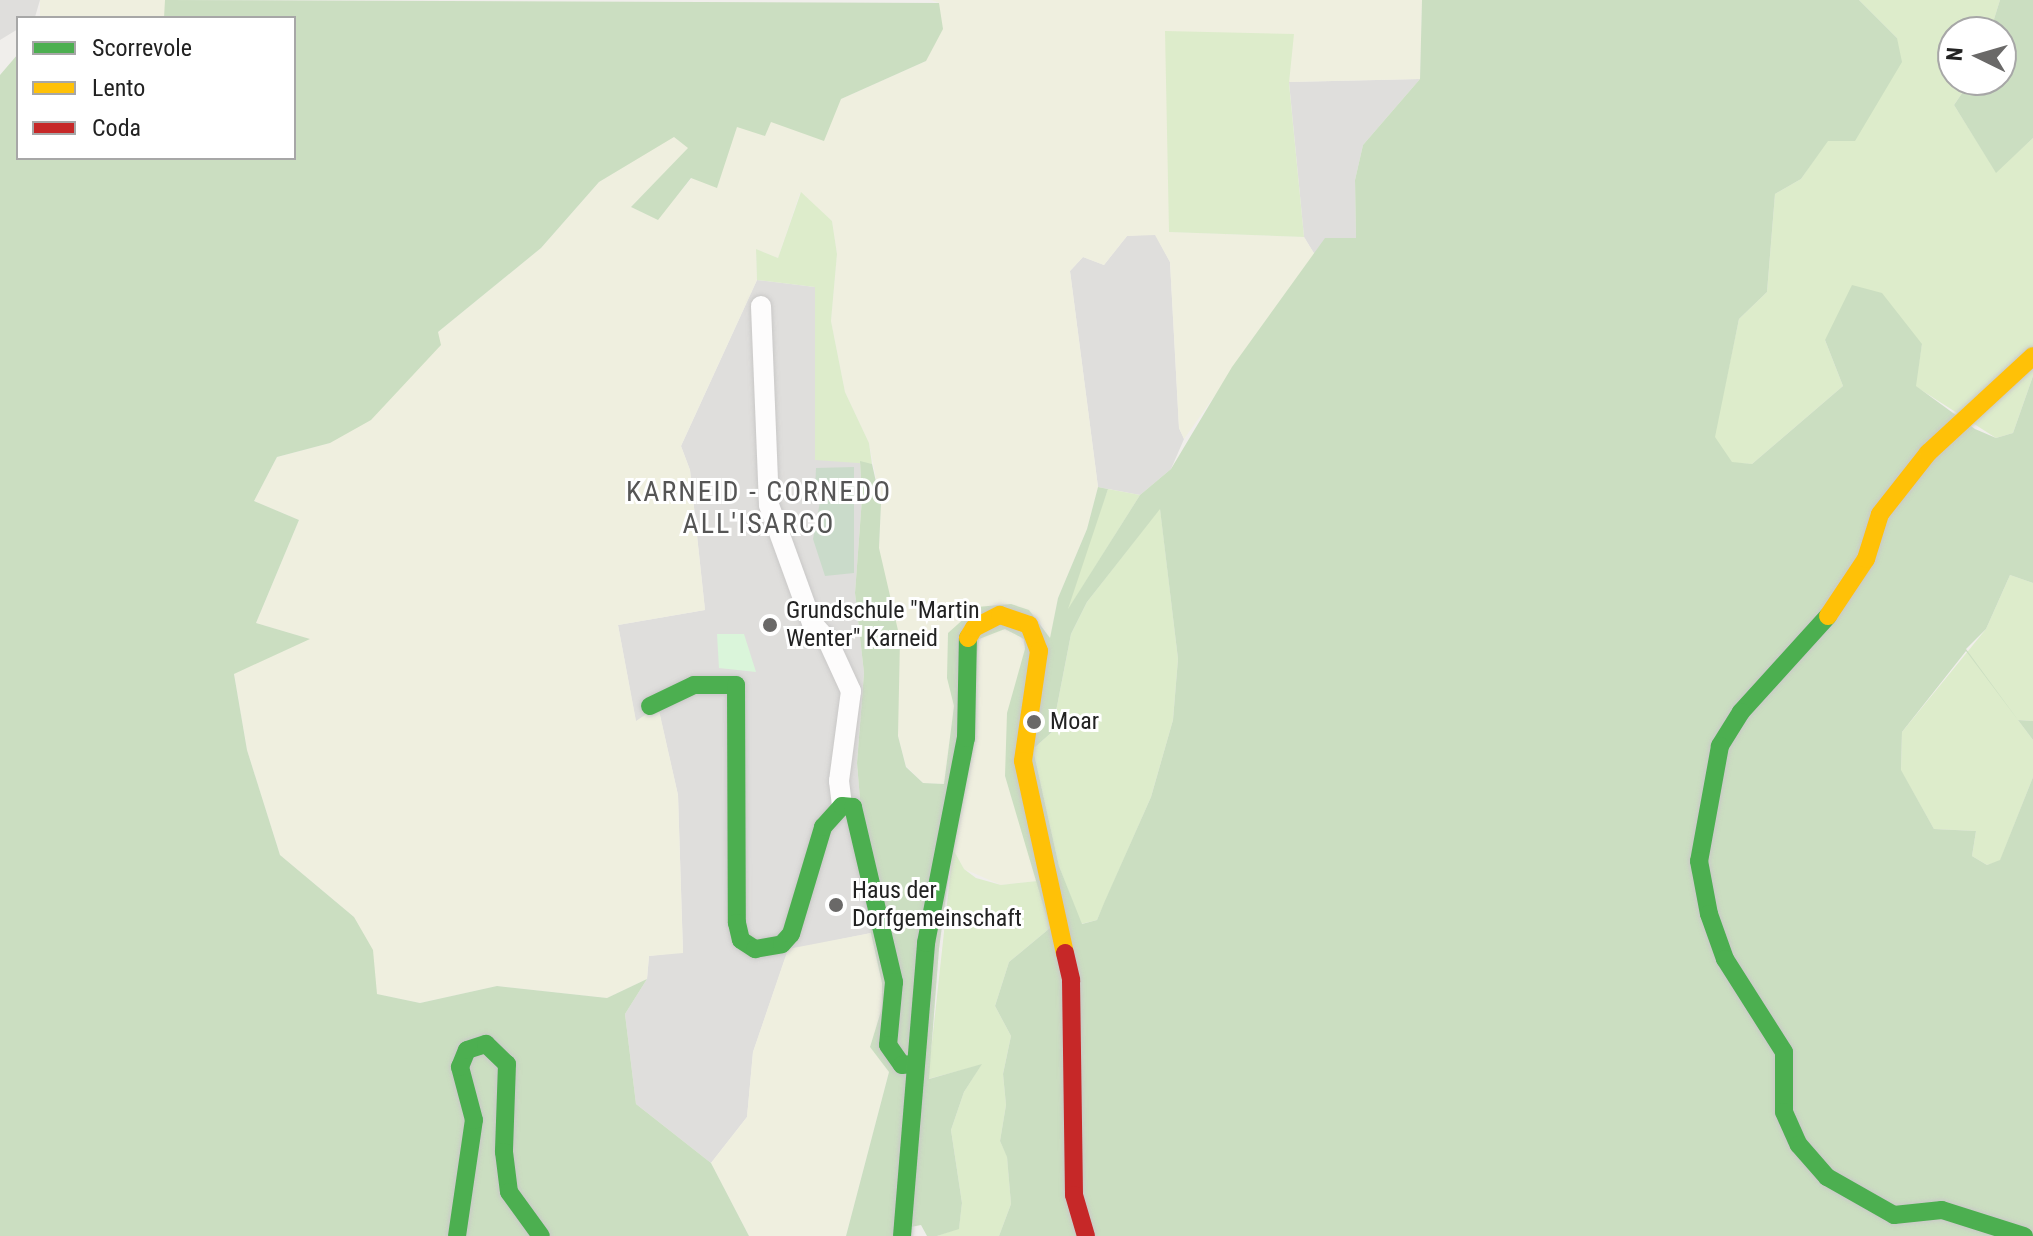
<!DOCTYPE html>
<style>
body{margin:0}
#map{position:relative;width:2033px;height:1236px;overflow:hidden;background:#f0eeeb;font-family:"Roboto Condensed",sans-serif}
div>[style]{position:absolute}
.residential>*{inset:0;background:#dfdedc}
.farmland>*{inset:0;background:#efefdf;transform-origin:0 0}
.grass>*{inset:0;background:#ddeccb}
.forest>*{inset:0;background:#cbdec1}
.cemetery>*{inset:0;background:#cadbca}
.park>*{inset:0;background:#daf5da}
.roads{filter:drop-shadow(0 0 2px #c9c8c7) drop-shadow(0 0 2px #c9c8c7)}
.street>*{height:20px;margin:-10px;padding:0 10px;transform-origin:10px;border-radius:10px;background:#fdfcfc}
.fast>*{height:18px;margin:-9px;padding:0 9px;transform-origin:9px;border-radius:9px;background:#4caf50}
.slow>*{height:18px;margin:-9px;padding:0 9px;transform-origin:9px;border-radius:9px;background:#ffc107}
.jam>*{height:18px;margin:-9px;padding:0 9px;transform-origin:9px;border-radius:9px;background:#c62828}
.dots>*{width:22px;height:22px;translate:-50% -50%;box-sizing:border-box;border:4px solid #fff;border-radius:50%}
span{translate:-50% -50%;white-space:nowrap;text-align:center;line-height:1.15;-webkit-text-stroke:6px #fff;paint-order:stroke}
.poi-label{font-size:24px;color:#222}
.left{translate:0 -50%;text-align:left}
.quarter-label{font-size:28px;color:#555;letter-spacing:2px}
.legend{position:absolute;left:16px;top:16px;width:280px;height:144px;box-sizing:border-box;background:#fff;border:2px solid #a7a7a7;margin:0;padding:10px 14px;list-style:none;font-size:24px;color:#222}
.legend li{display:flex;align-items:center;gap:16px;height:40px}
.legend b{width:40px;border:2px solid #a7a7a7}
.north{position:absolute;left:1937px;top:16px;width:80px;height:80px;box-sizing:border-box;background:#fff;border:2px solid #a7a7a7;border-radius:50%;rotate:275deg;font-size:22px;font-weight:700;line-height:32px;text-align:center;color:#222}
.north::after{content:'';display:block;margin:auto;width:28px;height:36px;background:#6a6968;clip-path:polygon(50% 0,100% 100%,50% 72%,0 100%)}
</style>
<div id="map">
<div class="residential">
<i style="clip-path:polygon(0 0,40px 0,35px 17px,18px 18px,18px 29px,0 40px)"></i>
<i style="clip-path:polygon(1420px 79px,1363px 145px,1355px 180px,1356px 238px,1325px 239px,1315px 255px,1304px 237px,1289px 82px)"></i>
<i style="clip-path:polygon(1155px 234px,1170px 262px,1179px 428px,1184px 439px,1171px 469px,1140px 495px,1098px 487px,1070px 271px,1083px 257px,1104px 265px,1127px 236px)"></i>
<i style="clip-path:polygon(757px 280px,815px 287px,815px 459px,860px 461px,862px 498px,855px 593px,864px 673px,857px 763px,871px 933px,788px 950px,753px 1052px,747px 1117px,711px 1163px,636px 1104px,625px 1014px,647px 979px,649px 956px,683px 952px,678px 795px,658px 707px,636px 722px,618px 625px,705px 610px,690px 470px,681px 446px)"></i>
</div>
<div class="farmland">
<i style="left:40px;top:0;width:125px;height:18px"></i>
<i style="clip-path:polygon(931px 0,1422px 0,1420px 79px,1289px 82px,1293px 34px,1169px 232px,1304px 237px,1315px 255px,1184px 439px,1179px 428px,1170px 262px,1155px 235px,1127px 236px,1104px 265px,1083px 257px,1070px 271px,1098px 487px,1087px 529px,1058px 598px,1050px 639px,1039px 620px,996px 603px,954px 706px,944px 784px,923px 783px,906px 766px,898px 736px,879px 548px,881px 504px,869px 443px,845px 392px,831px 321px,837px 254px,832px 221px,800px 193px,778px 258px,756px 249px,757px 280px,681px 446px,690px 470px,705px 610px,618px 625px,636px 721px,658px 706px,678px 795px,683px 953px,649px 956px,647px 979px,607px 998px,497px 986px,420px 1003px,377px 994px,354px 917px,280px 855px,247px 750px,234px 673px,309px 639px,256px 623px,299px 520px,254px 501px,277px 457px,330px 443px,438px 332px,541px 248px,599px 182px,673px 136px,689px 148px,631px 207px,657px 219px,692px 178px,717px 187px,736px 127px,770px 122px,841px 99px,926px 61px,939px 3px)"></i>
<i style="clip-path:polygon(1005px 629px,1017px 633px,1025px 649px,1005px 776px,1037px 881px,1001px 885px,964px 869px,953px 849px,977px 649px,985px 633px)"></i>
<i style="clip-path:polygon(871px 933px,882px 983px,882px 1008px,870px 1047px,889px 1072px,846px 1236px,749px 1236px,711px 1163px,747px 1117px,753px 1052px,788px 949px)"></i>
</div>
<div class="grass">
<i style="clip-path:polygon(1859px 0,2000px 0,1990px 32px,1953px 32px,1953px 80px,1971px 80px,1954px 105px,1996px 172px,2033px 138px,2033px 376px,2013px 433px,1996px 438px,1915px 386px,1922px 344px,1825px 340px,1843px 386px,1752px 464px,1732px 463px,1714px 437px,1739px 319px,1767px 292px,1775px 194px,1801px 179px,1897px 38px)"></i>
<i style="clip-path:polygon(1165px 31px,1294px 34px,1289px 83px,1304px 237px,1169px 232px)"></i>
<i style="clip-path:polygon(801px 192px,832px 221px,837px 254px,831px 321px,845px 392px,869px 443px,872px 464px,815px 460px,815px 287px,757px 280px,756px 249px,778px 258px)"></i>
<i style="clip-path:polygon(1108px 489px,1140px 495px,1068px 610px,1066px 603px)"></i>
<i style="clip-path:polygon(1160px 508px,1178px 659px,1173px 720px,1151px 797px,1097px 920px,1081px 924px,1059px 866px,1033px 749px,1052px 732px,1071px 634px,1087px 602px)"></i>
<i style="clip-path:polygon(2010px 575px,2033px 583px,2033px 721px,2018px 720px,2033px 740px,2033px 777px,2000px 861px,1987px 865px,1972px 856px,1976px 831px,1934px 829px,1901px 771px,1902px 732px,1986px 629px)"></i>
<i style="clip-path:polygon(953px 849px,964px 869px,976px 878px,1001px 885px,1037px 881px,1050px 928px,1009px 962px,995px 1006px,1011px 1036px,1003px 1074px,1006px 1105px,1000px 1141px,1007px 1156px,1011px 1204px,999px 1236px,937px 1236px,959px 1228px,962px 1203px,951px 1130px,964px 1092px,981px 1065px,928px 1079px)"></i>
</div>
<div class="forest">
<i style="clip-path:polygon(165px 0,939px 3px,943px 29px,926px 61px,841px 99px,824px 141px,771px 122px,765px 136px,737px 127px,717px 188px,691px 178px,658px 220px,631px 207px,688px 148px,674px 137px,599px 182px,541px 248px,438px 332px,441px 345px,371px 420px,330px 443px,277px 457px,254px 501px,299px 520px,256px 623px,310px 639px,234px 674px,247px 750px,280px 855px,354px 917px,373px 950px,377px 994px,420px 1003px,497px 986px,607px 998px,647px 979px,625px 1014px,636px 1104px,711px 1163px,749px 1236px,0 1236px,0 75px,18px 54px,18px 158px,294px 158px,294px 18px,164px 18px)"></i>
<i style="clip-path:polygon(evenodd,1422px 0,1859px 0,1897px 38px,1902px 62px,1855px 141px,1828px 141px,1801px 179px,1775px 194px,1767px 292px,1739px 319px,1715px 437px,1732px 462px,1752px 464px,1843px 386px,1825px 340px,1852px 285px,1882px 293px,1922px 344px,1916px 386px,1975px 429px,1996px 438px,2013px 433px,2033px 376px,2033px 583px,2010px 575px,1986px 629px,1966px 649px,2018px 720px,2033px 721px,2033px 740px,1966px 651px,1902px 732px,1901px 770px,1934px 829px,1976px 831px,1972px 856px,1987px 865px,2000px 860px,2033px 777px,2033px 1236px,999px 1236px,1011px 1204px,1007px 1157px,1000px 1141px,1006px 1105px,1003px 1074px,1011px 1036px,995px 1006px,1009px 962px,1050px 928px,1005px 776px,1007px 713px,1025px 649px,1024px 639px,1005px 629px,979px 639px,939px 949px,929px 1079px,982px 1064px,964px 1092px,951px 1130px,962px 1203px,959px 1229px,937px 1236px,927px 1236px,921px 1225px,911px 1227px,911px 1236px,846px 1236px,889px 1072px,870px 1047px,882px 1008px,882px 983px,871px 933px,857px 763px,864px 673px,855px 593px,862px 498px,860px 461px,872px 464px,881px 504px,879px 548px,900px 639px,898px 736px,906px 767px,923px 783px,944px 784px,954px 706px,947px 678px,948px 633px,977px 607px,1011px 604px,1029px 610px,1050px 638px,1058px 598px,1087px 529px,1098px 487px,1108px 489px,1068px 609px,1140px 495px,1171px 469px,1232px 367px,1325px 238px,1356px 238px,1355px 180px,1363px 145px,1420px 79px,1422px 0,1160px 509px,1178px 659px,1173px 720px,1151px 797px,1104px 903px,1097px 920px,1082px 924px,1059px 866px,1033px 749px,1052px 732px,1071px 634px,1087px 602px,1160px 509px)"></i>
<i style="clip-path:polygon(2000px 0,2033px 0,2033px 138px,1996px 173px,1954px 105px,1971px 80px,2001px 80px,2001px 32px,1990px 32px)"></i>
</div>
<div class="cemetery">
<i style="clip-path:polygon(854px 467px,854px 573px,825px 576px,813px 539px,822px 491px,815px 490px,816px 468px)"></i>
</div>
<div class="park">
<i style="clip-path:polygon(717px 634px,744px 634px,756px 672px,719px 668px)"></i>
</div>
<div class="roads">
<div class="street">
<i style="left:761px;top:306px;width:199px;rotate:87.7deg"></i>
<i style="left:769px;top:505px;width:126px;rotate:70deg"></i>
<i style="left:812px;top:623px;width:24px;rotate:48deg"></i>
<i style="left:828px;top:641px;width:55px;rotate:65.3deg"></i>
<i style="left:851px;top:691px;width:91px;rotate:97.6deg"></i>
<i style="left:839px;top:781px;width:25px;rotate:83deg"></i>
</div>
<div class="fast">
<i style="left:1828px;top:616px;width:130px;rotate:132.2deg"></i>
<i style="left:1741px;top:712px;width:40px;rotate:122deg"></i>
<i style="left:1720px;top:746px;width:117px;rotate:100.3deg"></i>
<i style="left:1699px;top:861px;width:54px;rotate:79.3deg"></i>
<i style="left:1709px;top:914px;width:48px;rotate:70.4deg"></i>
<i style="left:1725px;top:959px;width:110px;rotate:57.6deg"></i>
<i style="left:1784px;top:1052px;width:60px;rotate:90deg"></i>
<i style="left:1784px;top:1112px;width:36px;rotate:66deg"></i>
<i style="left:1799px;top:1145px;width:43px;rotate:48.8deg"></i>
<i style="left:1827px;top:1177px;width:77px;rotate:29.6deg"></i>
<i style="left:1894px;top:1215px;width:48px;rotate:-5.9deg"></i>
<i style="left:1942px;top:1210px;width:86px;rotate:17.6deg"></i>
<i style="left:650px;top:706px;width:49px;rotate:-25.5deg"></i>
<i style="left:694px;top:685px;width:42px"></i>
<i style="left:736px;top:685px;width:238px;rotate:89.8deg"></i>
<i style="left:737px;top:923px;width:17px;rotate:77deg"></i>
<i style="left:741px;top:940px;width:17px;rotate:33deg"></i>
<i style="left:755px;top:949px;width:27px;rotate:-10deg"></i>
<i style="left:782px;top:944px;width:13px;rotate:-48deg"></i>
<i style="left:791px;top:934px;width:112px;rotate:-73.3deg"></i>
<i style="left:823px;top:827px;width:28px;rotate:-48deg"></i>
<i style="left:842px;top:806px;width:11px;rotate:5deg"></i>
<i style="left:853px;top:807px;width:180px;rotate:76.8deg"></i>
<i style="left:894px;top:982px;width:63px;rotate:95.4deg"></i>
<i style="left:888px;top:1045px;width:24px;rotate:55deg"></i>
<i style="left:902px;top:1065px;width:11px;rotate:-5deg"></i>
<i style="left:457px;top:1236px;width:117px;rotate:-81.7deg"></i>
<i style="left:474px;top:1120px;width:55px;rotate:-104.8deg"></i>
<i style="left:460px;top:1067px;width:18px;rotate:-68deg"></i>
<i style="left:467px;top:1050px;width:20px;rotate:-18deg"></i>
<i style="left:486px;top:1044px;width:29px;rotate:44deg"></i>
<i style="left:507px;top:1064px;width:88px;rotate:92deg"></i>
<i style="left:504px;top:1152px;width:40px;rotate:82.9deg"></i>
<i style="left:509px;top:1192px;width:54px;rotate:54deg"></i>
<i style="left:902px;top:1236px;width:294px;rotate:-85.3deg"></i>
<i style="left:926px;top:943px;width:209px;rotate:-79deg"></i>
<i style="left:966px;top:738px;width:100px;rotate:-88.9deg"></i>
</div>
<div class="slow">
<i style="left:1828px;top:616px;width:69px;rotate:-56.3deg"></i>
<i style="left:1866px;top:559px;width:47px;rotate:-72.7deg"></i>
<i style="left:1880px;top:514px;width:78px;rotate:-51.8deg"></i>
<i style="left:1928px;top:453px;width:143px;rotate:-42.7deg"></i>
<i style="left:968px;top:638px;width:12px;rotate:-59deg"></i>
<i style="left:974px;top:628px;width:29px;rotate:-27deg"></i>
<i style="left:1000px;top:615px;width:31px;rotate:19deg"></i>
<i style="left:1029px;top:625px;width:28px;rotate:69deg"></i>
<i style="left:1039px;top:651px;width:111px;rotate:98.3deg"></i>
<i style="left:1023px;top:761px;width:197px;rotate:77.7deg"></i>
</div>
<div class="jam">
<i style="left:1065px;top:953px;width:28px;rotate:77deg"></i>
<i style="left:1071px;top:980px;width:215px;rotate:89.2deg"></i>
<i style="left:1074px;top:1195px;width:43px;rotate:73.7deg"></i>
</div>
</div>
<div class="dots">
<i style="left:770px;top:625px;background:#6a6968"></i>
<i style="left:1034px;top:722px;background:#6a6968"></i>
<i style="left:836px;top:905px;background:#6a6968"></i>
</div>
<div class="poi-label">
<span class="left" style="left:786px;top:625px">Grundschule "Martin<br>Wenter" Karneid</span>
<span class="left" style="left:1050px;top:722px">Moar</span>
<span class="left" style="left:852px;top:905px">Haus der<br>Dorfgemeinschaft</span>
</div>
<div class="quarter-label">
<span style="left:759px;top:508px">KARNEID - CORNEDO<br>ALL'ISARCO</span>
</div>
<ul class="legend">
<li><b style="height:10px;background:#4caf50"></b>Scorrevole</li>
<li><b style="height:10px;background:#ffc107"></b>Lento</li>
<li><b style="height:10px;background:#c62828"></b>Coda</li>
</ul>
<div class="north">N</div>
</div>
